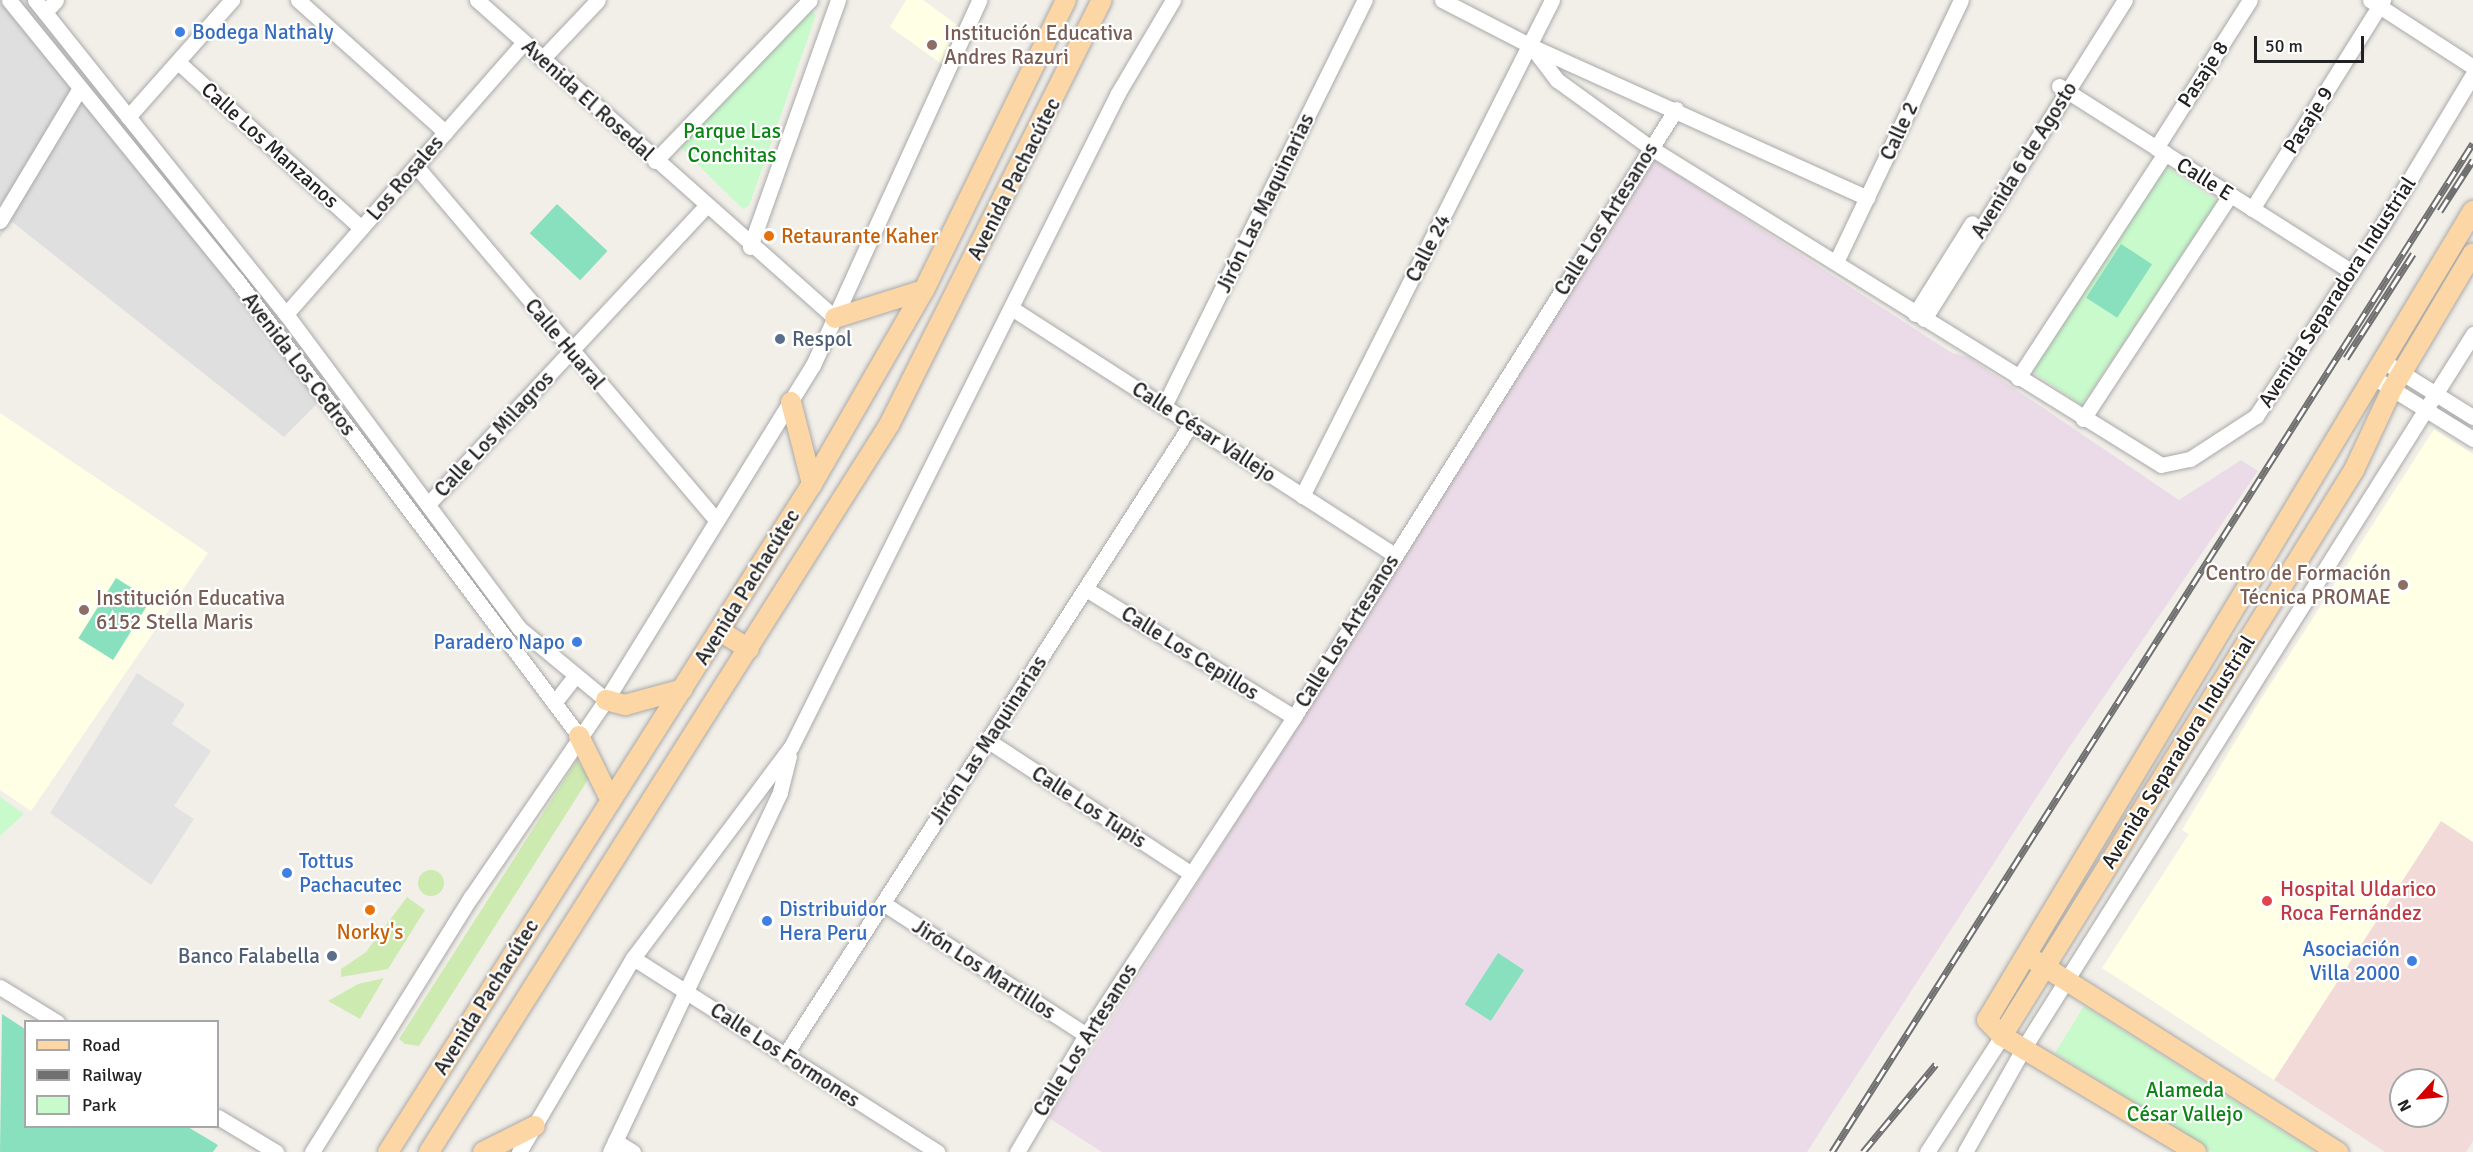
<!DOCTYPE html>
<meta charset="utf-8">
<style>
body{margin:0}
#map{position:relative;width:2473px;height:1152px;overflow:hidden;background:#f2efe9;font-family:Signika,sans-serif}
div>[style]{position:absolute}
.residential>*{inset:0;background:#e0dfdf}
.commercial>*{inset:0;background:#f2dad9}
.industrial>*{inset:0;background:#ebdbe8}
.education>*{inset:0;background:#ffffe5}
.grass>*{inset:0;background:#cdebb0}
.round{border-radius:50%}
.park>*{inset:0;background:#c8facc;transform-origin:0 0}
.pitch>*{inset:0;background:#88e0be;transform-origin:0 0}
.parking>*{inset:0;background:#e2e2e2}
.roads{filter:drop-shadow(0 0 2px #a9a9a9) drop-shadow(0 0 2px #a9a9a9)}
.minor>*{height:15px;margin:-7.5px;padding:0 7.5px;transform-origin:7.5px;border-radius:7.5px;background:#fff}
.major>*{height:20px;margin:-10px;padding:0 10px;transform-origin:10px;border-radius:10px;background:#fcd6a4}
.rail>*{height:7px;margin-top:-3.5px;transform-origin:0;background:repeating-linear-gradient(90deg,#fff 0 14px,#707070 0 28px);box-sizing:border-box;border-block:2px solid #707070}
.dots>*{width:16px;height:16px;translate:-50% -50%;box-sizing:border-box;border:3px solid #fff;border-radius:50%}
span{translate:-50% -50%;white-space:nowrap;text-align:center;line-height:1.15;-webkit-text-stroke:4.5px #fff;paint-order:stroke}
.shop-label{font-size:21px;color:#366cbe}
.left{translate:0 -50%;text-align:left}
.right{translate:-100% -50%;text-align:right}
.education-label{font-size:21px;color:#785e54}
.street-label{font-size:21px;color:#222}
.park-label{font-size:21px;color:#0c8416}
.food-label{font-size:21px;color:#c56008}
.service-label{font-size:21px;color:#4e5e75}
.health-label{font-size:21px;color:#be3a42}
.legend{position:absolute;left:24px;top:1020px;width:195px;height:108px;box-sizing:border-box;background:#fff;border:2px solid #a7a7a7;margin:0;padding:8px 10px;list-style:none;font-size:18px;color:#222}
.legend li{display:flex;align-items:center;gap:12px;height:30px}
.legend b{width:30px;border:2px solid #a7a7a7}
.north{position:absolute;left:2389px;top:1068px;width:60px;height:60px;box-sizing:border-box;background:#fff;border:2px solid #a7a7a7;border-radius:50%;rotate:243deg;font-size:16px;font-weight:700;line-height:24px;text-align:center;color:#222}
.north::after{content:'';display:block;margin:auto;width:21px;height:27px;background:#d40000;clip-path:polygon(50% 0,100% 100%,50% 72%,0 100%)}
.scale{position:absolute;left:2254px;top:36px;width:110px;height:27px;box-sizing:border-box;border:3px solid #222;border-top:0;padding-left:8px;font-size:18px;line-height:21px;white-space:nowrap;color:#222;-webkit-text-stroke:4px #fff;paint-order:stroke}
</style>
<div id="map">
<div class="residential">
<i style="clip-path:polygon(0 0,31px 0,338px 383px,284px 437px,11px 221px,0 238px)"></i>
</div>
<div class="commercial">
<i style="clip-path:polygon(evenodd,2441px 820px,2473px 842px,2473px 1141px,2466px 1152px,2385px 1152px,2274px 1080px,2441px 820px,2401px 1080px,2437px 1080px,2437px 1116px,2401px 1116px,2401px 1080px)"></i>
</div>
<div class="industrial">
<i style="clip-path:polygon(1655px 160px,1952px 353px,1968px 357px,2179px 500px,2241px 460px,2258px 471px,2062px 758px,1807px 1152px,1102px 1152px,1049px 1118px)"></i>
</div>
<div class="education">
<i style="clip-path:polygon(906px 0,923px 0,957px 25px,942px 64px,890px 27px)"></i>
<i style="clip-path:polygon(0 413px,208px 553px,31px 811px,0 790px)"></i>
<i style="clip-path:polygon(2434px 429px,2473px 454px,2473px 842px,2441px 821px,2274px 1080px,2102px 968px,2189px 834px,2182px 830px,2259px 702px)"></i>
</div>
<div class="grass">
<i style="clip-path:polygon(577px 760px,589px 778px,419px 1046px,405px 1044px,399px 1039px)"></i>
<i class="round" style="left:418px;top:870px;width:26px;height:26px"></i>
<i style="clip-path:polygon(407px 897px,425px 910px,388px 969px,341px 977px,341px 969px,366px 952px)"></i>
<i style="clip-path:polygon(384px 978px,360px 1019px,328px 1001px,358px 984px)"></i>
</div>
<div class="park">
<i style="clip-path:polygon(808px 8px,816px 15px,749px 206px,743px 209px,679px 146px)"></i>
<i style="left:2164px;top:165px;width:66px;height:245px;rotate:34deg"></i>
<i style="clip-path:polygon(0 797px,24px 814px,0 836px)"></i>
<i style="clip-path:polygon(2084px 1006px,2315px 1152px,2212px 1152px,2055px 1053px)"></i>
</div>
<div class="pitch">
<i style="left:557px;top:204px;width:69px;height:40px;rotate:43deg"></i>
<i style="left:2121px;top:244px;width:37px;height:64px;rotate:33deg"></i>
<i style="left:116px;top:578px;width:41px;height:71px;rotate:32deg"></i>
<i style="left:1498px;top:953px;width:31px;height:61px;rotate:33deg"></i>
<i style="clip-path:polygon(2px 1014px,25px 1029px,26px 1126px,188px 1127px,218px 1145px,213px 1152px,0 1152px)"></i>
</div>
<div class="parking">
<i style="clip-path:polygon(137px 673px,185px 704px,172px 724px,211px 751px,174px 806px,194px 819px,151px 885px,50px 813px)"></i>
</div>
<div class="roads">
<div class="minor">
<i style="left:9px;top:0;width:360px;rotate:50.9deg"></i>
<i style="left:236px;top:279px;width:571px;rotate:53.11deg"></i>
<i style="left:35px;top:0;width:402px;rotate:51.4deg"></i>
<i style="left:286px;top:314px;width:391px;rotate:53.4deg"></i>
<i style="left:519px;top:628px;width:113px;rotate:39.6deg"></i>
<i style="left:298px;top:0;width:198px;rotate:41.9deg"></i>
<i style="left:477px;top:0;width:479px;rotate:41.6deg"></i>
<i style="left:1442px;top:0;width:100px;rotate:27.3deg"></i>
<i style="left:1531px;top:46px;width:369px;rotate:24.3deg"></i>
<i style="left:2370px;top:0;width:123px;rotate:33deg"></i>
<i style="left:45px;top:12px;width:16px;rotate:-47deg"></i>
<i style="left:1531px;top:46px;width:43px;rotate:52.6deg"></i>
<i style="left:1557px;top:80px;width:116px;rotate:35.9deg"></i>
<i style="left:1651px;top:148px;width:600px;rotate:31.86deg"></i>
<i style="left:2161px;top:465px;width:30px;rotate:-12deg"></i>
<i style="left:2190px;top:459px;width:79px;rotate:-33.1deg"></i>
<i style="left:2256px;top:416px;width:230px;rotate:-56.5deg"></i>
<i style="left:2383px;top:224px;width:175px;rotate:-59deg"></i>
<i style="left:542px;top:59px;width:81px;rotate:-46.5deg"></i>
<i style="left:178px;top:62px;width:247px;rotate:42.2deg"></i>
<i style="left:2059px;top:86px;width:347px;rotate:32.4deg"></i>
<i style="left:128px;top:117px;width:157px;rotate:-48.4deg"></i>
<i style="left:2156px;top:148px;width:175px;rotate:-57.6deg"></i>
<i style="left:655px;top:161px;width:223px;rotate:-46.1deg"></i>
<i style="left:416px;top:166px;width:464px;rotate:49.7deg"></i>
<i style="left:2252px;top:209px;width:247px;rotate:-57.9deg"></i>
<i style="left:0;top:221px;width:155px;rotate:-59deg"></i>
<i style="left:750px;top:247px;width:262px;rotate:-70.4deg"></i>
<i style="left:1836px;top:262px;width:290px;rotate:-64.5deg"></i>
<i style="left:1013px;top:309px;width:454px;rotate:32.8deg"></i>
<i style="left:286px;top:314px;width:361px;rotate:-48.8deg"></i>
<i style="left:1915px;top:314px;width:107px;rotate:-57.9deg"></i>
<i style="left:1924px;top:319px;width:377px;rotate:-57.8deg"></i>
<i style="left:2383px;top:361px;width:106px;rotate:31.9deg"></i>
<i style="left:2373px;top:377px;width:118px;rotate:31.8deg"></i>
<i style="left:2018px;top:378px;width:269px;rotate:-56.8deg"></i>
<i style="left:1164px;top:406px;width:453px;rotate:-63.7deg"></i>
<i style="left:2083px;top:419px;width:268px;rotate:-56.7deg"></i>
<i style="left:1302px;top:496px;width:555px;rotate:-63.25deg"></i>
<i style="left:429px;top:503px;width:406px;rotate:-47deg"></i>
<i style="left:1086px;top:589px;width:244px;rotate:31.6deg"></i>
<i style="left:554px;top:703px;width:34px;rotate:-52deg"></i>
<i style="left:987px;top:740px;width:243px;rotate:33.2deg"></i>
<i style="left:883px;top:903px;width:242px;rotate:33deg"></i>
<i style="left:633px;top:958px;width:361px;rotate:32.5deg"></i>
<i style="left:0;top:987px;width:67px;rotate:31.6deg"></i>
<i style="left:785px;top:1055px;width:750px;rotate:-57.24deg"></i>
<i style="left:218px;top:1117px;width:68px;rotate:31.1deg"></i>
<i style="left:615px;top:1141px;width:21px;rotate:31deg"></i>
<i style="left:312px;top:1152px;width:301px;rotate:-58.1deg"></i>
<i style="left:471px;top:897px;width:239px;rotate:-55.6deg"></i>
<i style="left:606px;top:700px;width:394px;rotate:-58.3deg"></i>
<i style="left:813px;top:365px;width:401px;rotate:-65.5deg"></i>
<i style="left:519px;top:1152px;width:225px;rotate:-59.6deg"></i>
<i style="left:633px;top:958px;width:264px;rotate:-53.2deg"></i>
<i style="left:791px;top:747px;width:731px;rotate:-63.43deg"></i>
<i style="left:1118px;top:93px;width:108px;rotate:-59.4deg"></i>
<i style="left:610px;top:1152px;width:398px;rotate:-64.7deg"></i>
<i style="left:780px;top:792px;width:37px;rotate:-76deg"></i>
<i style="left:1017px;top:1152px;width:136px;rotate:-59.5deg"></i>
<i style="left:1086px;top:1035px;width:380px;rotate:-56.8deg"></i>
<i style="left:1294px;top:717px;width:718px;rotate:-57.86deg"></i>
<i style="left:1927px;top:1152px;width:138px;rotate:-57.1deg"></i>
<i style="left:1965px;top:1152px;width:118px;rotate:-60.6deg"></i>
<i style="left:2023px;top:1049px;width:845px;rotate:-57.81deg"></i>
</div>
<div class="major">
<i style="left:835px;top:318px;width:93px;rotate:-17.5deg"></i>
<i style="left:791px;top:402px;width:85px;rotate:75.6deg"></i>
<i style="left:720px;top:631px;width:34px;rotate:32deg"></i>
<i style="left:606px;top:700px;width:20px;rotate:15deg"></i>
<i style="left:625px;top:705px;width:60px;rotate:-15.4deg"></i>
<i style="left:579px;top:736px;width:72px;rotate:63.8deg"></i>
<i style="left:2034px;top:960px;width:360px;rotate:32.3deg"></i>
<i style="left:2002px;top:1036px;width:667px;rotate:-58.12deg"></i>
<i style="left:2354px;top:470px;width:89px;rotate:-64.9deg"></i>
<i style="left:2392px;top:389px;width:158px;rotate:-59.2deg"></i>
<i style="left:388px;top:1152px;width:791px;rotate:-57.6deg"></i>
<i style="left:812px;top:484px;width:224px;rotate:-60deg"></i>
<i style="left:924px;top:290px;width:323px;rotate:-63.9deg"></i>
<i style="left:429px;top:1152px;width:860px;rotate:-57.68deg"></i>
<i style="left:889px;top:425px;width:475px;rotate:-63.4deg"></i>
<i style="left:483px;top:1152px;width:58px;rotate:-26.6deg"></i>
<i style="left:2196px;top:1152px;width:226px;rotate:-149.1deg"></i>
<i style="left:2002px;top:1036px;width:22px;rotate:-133deg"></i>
<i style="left:1987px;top:1020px;width:944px;rotate:-59.01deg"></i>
</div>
</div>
<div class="rail">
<i style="left:2440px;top:211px;width:61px;rotate:-57.1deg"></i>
<i style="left:2346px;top:358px;width:124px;rotate:-57.2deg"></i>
<i style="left:1832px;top:1152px;width:1195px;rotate:-57.57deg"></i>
<i style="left:1863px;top:1152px;width:114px;rotate:-50.3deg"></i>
</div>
<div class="dots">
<i style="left:180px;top:32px;background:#3f7fe0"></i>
<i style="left:932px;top:45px;background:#8d6e63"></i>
<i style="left:769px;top:236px;background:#e8710a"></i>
<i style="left:780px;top:339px;background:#5c6f8a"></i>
<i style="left:2403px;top:585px;background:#8d6e63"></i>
<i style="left:84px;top:610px;background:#8d6e63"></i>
<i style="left:577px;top:642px;background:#3f7fe0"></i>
<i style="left:287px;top:873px;background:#3f7fe0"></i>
<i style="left:2267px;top:901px;background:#e0444e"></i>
<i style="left:370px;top:910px;background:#e8710a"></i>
<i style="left:767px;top:921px;background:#3f7fe0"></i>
<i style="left:332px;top:956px;background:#5c6f8a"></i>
<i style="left:2412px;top:961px;background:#3f7fe0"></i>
</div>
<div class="shop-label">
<span class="left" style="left:192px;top:32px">Bodega Nathaly</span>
<span class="right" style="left:565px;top:642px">Paradero Napo</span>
<span class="left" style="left:299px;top:873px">Tottus<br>Pachacutec</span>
<span class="left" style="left:779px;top:921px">Distribuidor<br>Hera Peru</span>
<span class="right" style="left:2400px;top:961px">Asociación<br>Villa 2000</span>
</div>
<div class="education-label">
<span class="left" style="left:944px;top:45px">Institución Educativa<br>Andres Razuri</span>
<span class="right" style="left:2391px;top:585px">Centro de Formación<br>Técnica PROMAE</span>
<span class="left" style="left:96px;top:610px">Institución Educativa<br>6152 Stella Maris</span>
</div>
<div class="street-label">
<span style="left:2203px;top:74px;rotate:-57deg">Pasaje 8</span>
<span style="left:588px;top:100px;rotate:42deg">Avenida El Rosedal</span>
<span style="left:2308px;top:120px;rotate:-58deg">Pasaje 9</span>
<span style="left:1899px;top:131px;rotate:-65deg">Calle 2</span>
<span style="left:270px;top:145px;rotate:42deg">Calle Los Manzanos</span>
<span style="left:2024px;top:160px;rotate:-58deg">Avenida 6 de Agosto</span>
<span style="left:405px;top:178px;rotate:-49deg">Los Rosales</span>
<span style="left:1014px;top:179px;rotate:-63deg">Avenida Pachacútec</span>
<span style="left:2205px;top:179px;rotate:32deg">Calle E</span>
<span style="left:1265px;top:203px;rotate:-64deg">Jirón Las Maquinarias</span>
<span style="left:1606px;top:219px;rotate:-58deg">Calle Los Artesanos</span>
<span style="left:1428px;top:248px;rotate:-63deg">Calle 24</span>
<span style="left:2337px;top:292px;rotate:-57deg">Avenida Separadora Industrial</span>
<span style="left:565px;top:344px;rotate:50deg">Calle Huaral</span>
<span style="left:299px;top:364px;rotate:53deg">Avenida Los Cedros</span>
<span style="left:1204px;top:432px;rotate:33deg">Calle César Vallejo</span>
<span style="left:494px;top:434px;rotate:-47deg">Calle Los Milagros</span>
<span style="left:747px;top:587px;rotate:-58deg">Avenida Pachacútec</span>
<span style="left:1347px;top:631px;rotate:-58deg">Calle Los Artesanos</span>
<span style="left:1190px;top:653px;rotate:32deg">Calle Los Cepillos</span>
<span style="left:988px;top:740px;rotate:-57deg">Jirón Las Maquinarias</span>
<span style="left:2178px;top:752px;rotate:-58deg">Avenida Separadora Industrial</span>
<span style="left:1089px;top:807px;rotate:33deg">Calle Los Tupis</span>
<span style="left:984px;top:969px;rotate:33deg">Jirón Los Martillos</span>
<span style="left:486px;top:997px;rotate:-58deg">Avenida Pachacútec</span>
<span style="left:1085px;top:1040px;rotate:-58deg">Calle Los Artesanos</span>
<span style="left:785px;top:1055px;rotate:33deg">Calle Los Formones</span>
</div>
<div class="park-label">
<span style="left:732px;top:143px">Parque Las<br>Conchitas</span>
<span style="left:2185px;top:1102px">Alameda<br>César Vallejo</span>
</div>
<div class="food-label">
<span class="left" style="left:781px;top:236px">Retaurante Kaher</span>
<span style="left:370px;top:932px">Norky's</span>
</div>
<div class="service-label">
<span class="left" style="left:792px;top:339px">Respol</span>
<span class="right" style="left:320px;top:956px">Banco Falabella</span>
</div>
<div class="health-label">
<span class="left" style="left:2280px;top:901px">Hospital Uldarico<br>Roca Fernández</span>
</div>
<ul class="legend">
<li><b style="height:8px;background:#fcd6a4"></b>Road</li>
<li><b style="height:8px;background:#707070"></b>Railway</li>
<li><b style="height:16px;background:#c8facc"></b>Park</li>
</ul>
<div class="north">N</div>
<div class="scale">50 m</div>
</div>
